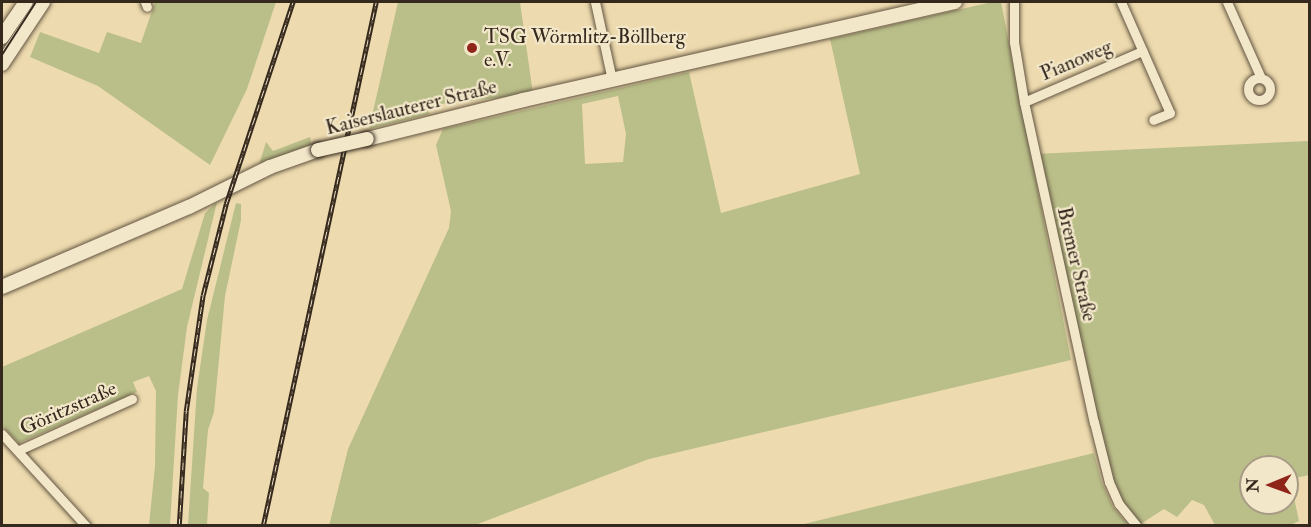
<!DOCTYPE html>
<meta charset="utf-8">
<style>
body{margin:0}
#map{position:relative;width:1311px;height:527px;overflow:hidden;background:#eddaae;font-family:"IM FELL Double Pica",serif}
div>[style]{position:absolute}
.green>*{inset:0;background:#babf89}
.roads{filter:drop-shadow(0 0 2px #635542) drop-shadow(0 0 2px #635542)}
.street>*{height:9px;margin:-4.5px;padding:0 4.5px;transform-origin:4.5px;border-radius:4.5px;background:#f3e7ca}
.street>.ring{margin:-4.5px;padding:0;box-sizing:content-box;background:none;border:9px solid #f3e7ca;border-radius:50%}
.secondary>*{height:14px;margin:-7px;padding:0 7px;transform-origin:7px;border-radius:7px;background:#f3e7ca}
.tram>*{height:1.5px;margin:-0.75px;padding:0 0.75px;transform-origin:0.75px;border-radius:0.75px;background:#35291e}
.rail>*{height:4.5px;margin-top:-2.25px;transform-origin:0;background:repeating-linear-gradient(90deg,#f3e7ca 0 7px,#35291e 0 14px);box-sizing:border-box;border-block:2px solid #35291e}
.bridges{filter:drop-shadow(0 0 2px #35291e) drop-shadow(0 0 2px #35291e)}
.secondary-bridge>*{height:14px;margin:-7px;padding:0 7px;transform-origin:7px;border-radius:7px;background:#f3e7ca}
.dots>*{width:16px;height:16px;translate:-50% -50%;box-sizing:border-box;border:3px solid #f3e7ca;border-radius:50%}
span{translate:-50% -50%;white-space:nowrap;text-align:center;line-height:1.15;-webkit-text-stroke:4.5px #f3e7ca;paint-order:stroke}
.poi-label{font-size:20px;color:#35291e}
.left{translate:0 -50%;text-align:left}
.street-label{font-size:20px;color:#35291e}
.frame{position:absolute;inset:0;border:3px solid #35291e;pointer-events:none}
.north{position:absolute;left:1239px;top:455px;width:60px;height:60px;box-sizing:border-box;background:#f3e7ca;border:2px solid #a79b85;border-radius:50%;rotate:269deg;font-size:16px;font-weight:700;line-height:24px;text-align:center;color:#35291e}
.north::after{content:'';display:block;margin:auto;width:21px;height:27px;background:#8f2418;clip-path:polygon(50% 0,100% 100%,50% 72%,0 100%)}
</style>
<div id="map">
<div class="green">
<i style="clip-path:polygon(155px 2px,276px 2px,247px 89px,210px 165px,98px 86px,30px 57px,40px 32px,99px 53px,107px 32px,141px 43px)"></i>
<i style="clip-path:polygon(398px 2px,520px 2px,533px 94px,424px 106px,430px 114px,369px 129px)"></i>
<i style="clip-path:polygon(evenodd,992px 2px,1001px 2px,1071px 360px,649px 459px,475px 525px,329px 526px,348px 449px,449px 228px,451px 211px,436px 145px,443px 129px,689px 72px,721px 213px,860px 174px,830px 39px,992px 2px,618px 96px,626px 134px,623px 162px,585px 164px,582px 104px,618px 96px)"></i>
<i style="clip-path:polygon(310px 137px,311px 143px,307px 148px,259px 165px,266px 142px,273px 151px)"></i>
<i style="clip-path:polygon(evenodd,1309px 141px,1309px 475px,1290px 479px,1299px 521px,1291px 525px,1215px 525px,1204px 505px,1192px 500px,1177px 517px,1164px 509px,1139px 525px,1109px 482px,1035px 154px,1309px 141px,1251px 467px,1287px 467px,1287px 503px,1251px 503px,1251px 467px)"></i>
<i style="clip-path:polygon(217px 202px,187px 327px,178px 395px,170px 525px,149px 525px,155px 466px,156px 391px,149px 376px,133px 382px,137px 392px,19px 443px,2px 426px,2px 367px,182px 289px,205px 213px)"></i>
<i style="clip-path:polygon(236px 203px,241px 204px,241px 220px,225px 296px,214px 412px,208px 430px,203px 488px,209px 493px,207px 525px,188px 525px,197px 388px,207px 320px)"></i>
<i style="clip-path:polygon(1094px 453px,1102px 483px,1113px 507px,1128px 525px,800px 525px)"></i>
</div>
<div class="roads">
<div class="street">
<i style="left:145px;top:2px;width:5px;rotate:68deg"></i>
<i style="left:595px;top:2px;width:80px;rotate:77.7deg"></i>
<i style="left:1014px;top:2px;width:40px;rotate:90deg"></i>
<i style="left:1014px;top:42px;width:61px;rotate:80.5deg"></i>
<i style="left:1024px;top:102px;width:328px;rotate:77.7deg"></i>
<i style="left:1094px;top:422px;width:62px;rotate:76deg"></i>
<i style="left:1109px;top:482px;width:24px;rotate:66deg"></i>
<i style="left:1119px;top:504px;width:28px;rotate:51deg"></i>
<i style="left:1121px;top:2px;width:121px;rotate:66.2deg"></i>
<i style="left:1170px;top:113px;width:18px;rotate:158deg"></i>
<i style="left:1227px;top:2px;width:83px;rotate:65.9deg"></i>
<i class="ring" style="left:1248px;top:78px;width:13px;height:13px"></i>
<i style="left:1024px;top:102px;width:129px;rotate:-23.4deg"></i>
<i style="left:2px;top:434px;width:125px;rotate:47.6deg"></i>
<i style="left:19px;top:450px;width:124px;rotate:-24.3deg"></i>
</div>
<div class="secondary">
<i style="left:2px;top:37px;width:42px;rotate:-55.6deg"></i>
<i style="left:2px;top:64px;width:74px;rotate:-56.5deg"></i>
<i style="left:367px;top:139px;width:161px;rotate:-14deg"></i>
<i style="left:523px;top:100px;width:443px;rotate:-12.8deg"></i>
<i style="left:2px;top:287px;width:203px;rotate:-23.2deg"></i>
<i style="left:189px;top:207px;width:90px;rotate:-26.3deg"></i>
<i style="left:270px;top:167px;width:51px;rotate:-19.5deg"></i>
</div>
</div>
<div class="tram">
<i style="left:2px;top:55px;width:63px;rotate:-57.3deg"></i>
</div>
<div class="rail">
<i style="left:179px;top:526px;width:115px;rotate:-86.5deg"></i>
<i style="left:186px;top:411px;width:117px;rotate:-81.7deg"></i>
<i style="left:203px;top:295px;width:94px;rotate:-75.8deg"></i>
<i style="left:226px;top:204px;width:213px;rotate:-71.7deg"></i>
<i style="left:263px;top:526px;width:536px;rotate:-77.83deg"></i>
</div>
<div class="bridges">
<div class="secondary-bridge">
<i style="left:318px;top:150px;width:50px;rotate:-12.7deg"></i>
</div>
</div>
<div class="dots">
<i style="left:472px;top:48px;background:#8f2418"></i>
</div>
<div class="poi-label">
<span class="left" style="left:484px;top:48px">TSG Wörmlitz-Böllberg<br>e.V.</span>
</div>
<div class="street-label">
<span style="left:1076px;top:60px;rotate:-23deg">Pianoweg</span>
<span style="left:411px;top:107px;rotate:-14deg">Kaiserslauterer Straße</span>
<span style="left:1077px;top:264px;rotate:77deg">Bremer Straße</span>
<span style="left:68px;top:408px;rotate:-24deg">Göritzstraße</span>
</div>
<div class="frame"></div>
<div class="north">N</div>
</div>
